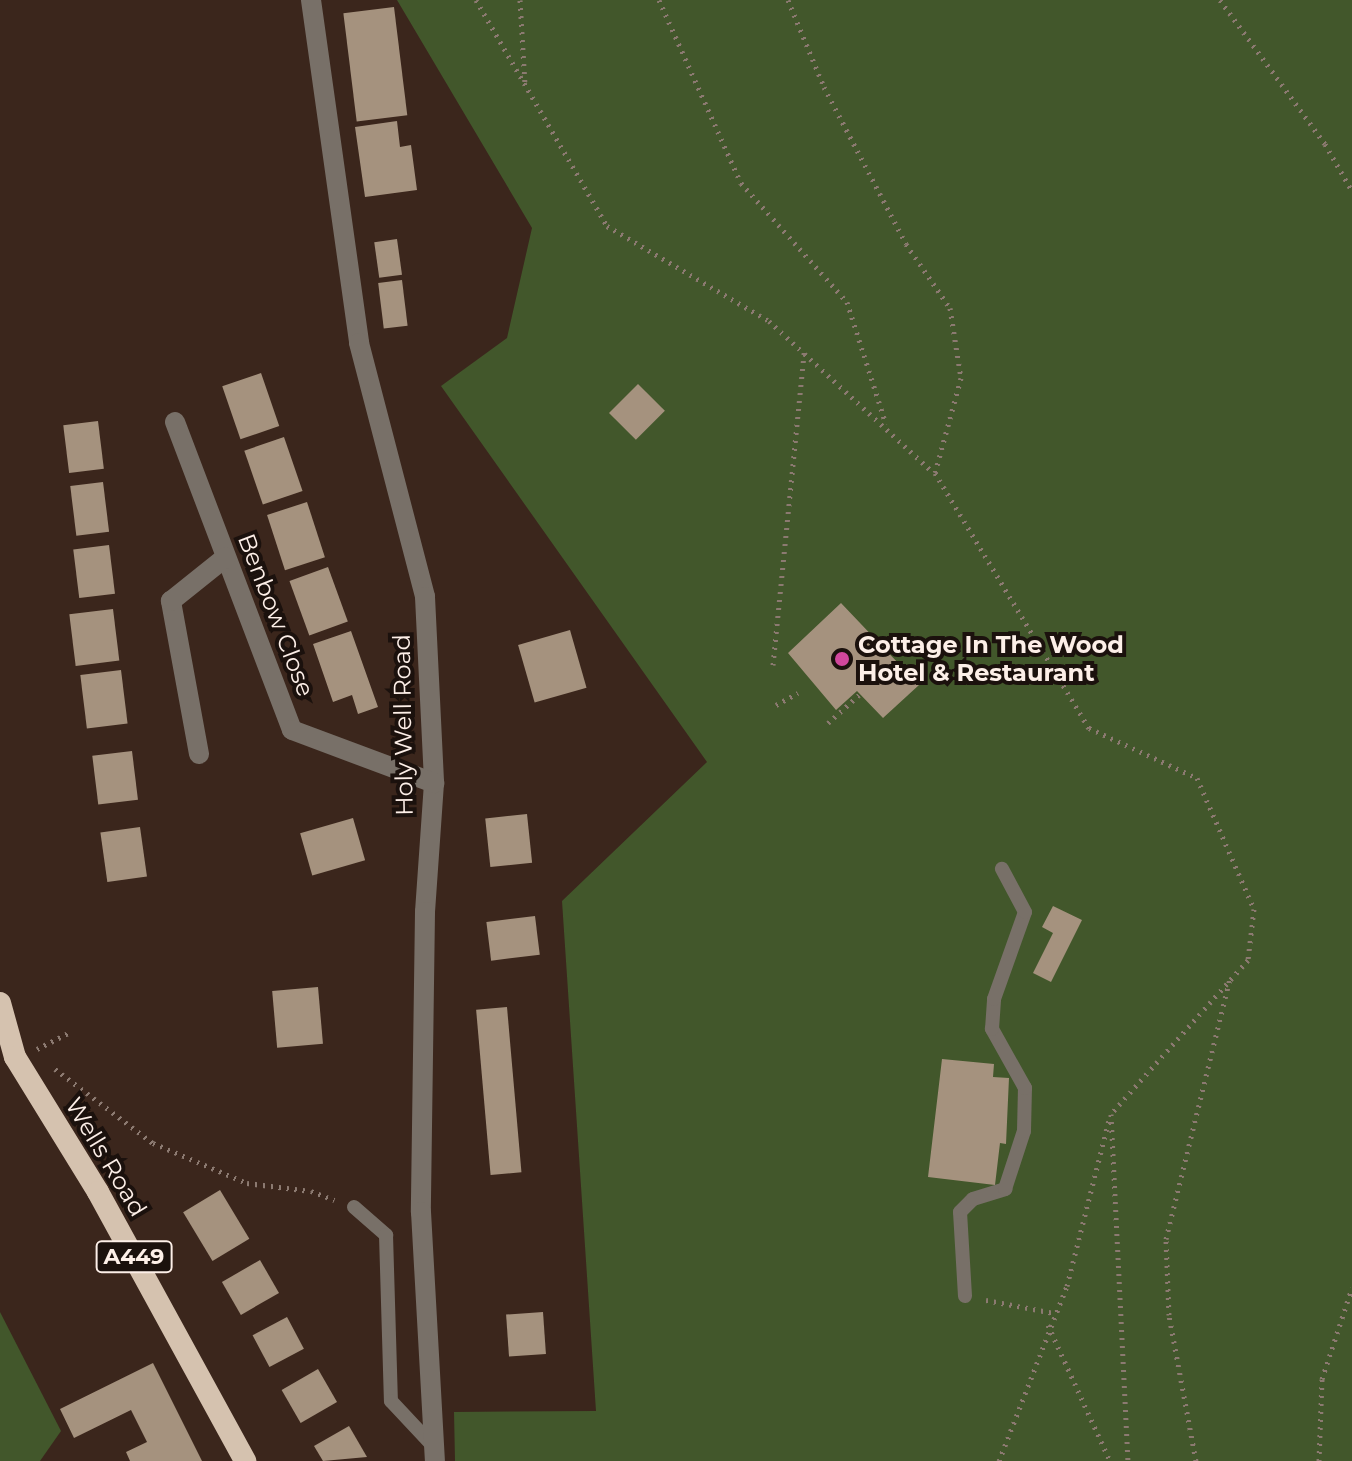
<!DOCTYPE html>
<style>
body{margin:0}
#map{position:relative;width:1352px;height:1461px;overflow:hidden;background:#3b261c;font-family:Montserrat,sans-serif}
div>[style]{position:absolute}
.green>*{inset:0;background:#42572b}
.building>*{inset:0;background:#a5927e;transform-origin:0 0}
.path>*{height:5px;margin-top:-2.5px;transform-origin:0;background:repeating-linear-gradient(90deg,#8c7a71 0 2px,transparent 0 8px)}
.service>*{height:14px;margin:-7px;padding:0 7px;transform-origin:7px;border-radius:7px;background:#787068}
.minor>*{height:20px;margin:-10px;padding:0 10px;transform-origin:10px;border-radius:10px;background:#787068}
.trunk>*{height:22px;margin:-11px;padding:0 11px;transform-origin:11px;border-radius:11px;background:#d5c2af}
.dots>*{width:22px;height:22px;translate:-50% -50%;box-sizing:border-box;border:4px solid #1b110d;border-radius:50%}
span{translate:-50% -50%;white-space:nowrap;text-align:center;line-height:1.15;-webkit-text-stroke:8px #1b110d;paint-order:stroke}
.shield-label span{padding:2px 6px;background:#1b110d;border:2px solid;border-radius:6px;-webkit-text-stroke-width:0}
.shield-label{font-size:22px;color:#fdefe8;font-weight:700}
.street-label{font-size:24px;color:#fdefe8}
.poi-label{font-size:24px;color:#fdefe8;font-weight:700}
.left{translate:0 -50%;text-align:left}
</style>
<div id="map">
<div class="green">
<i style="clip-path:polygon(397px 0,1352px 0,1352px 1461px,455px 1461px,454px 1412px,596px 1411px,562px 901px,707px 762px,441px 386px,507px 338px,532px 228px)"></i>
<i style="clip-path:polygon(0 1312px,61px 1431px,40px 1461px,0 1461px)"></i>
</div>
<div class="building">
<i style="left:394px;top:7px;width:109px;height:51px;rotate:83deg"></i>
<i style="clip-path:polygon(397px 121px,400px 147px,411px 145px,417px 190px,365px 197px,355px 127px)"></i>
<i style="left:397px;top:239px;width:36px;height:23px;rotate:82deg"></i>
<i style="left:402px;top:280px;width:46px;height:24px;rotate:83deg"></i>
<i style="left:261px;top:373px;width:56px;height:41px;rotate:71deg"></i>
<i style="left:638px;top:384px;width:38px;height:41px;rotate:45deg"></i>
<i style="left:98px;top:421px;width:48px;height:35px;rotate:83deg"></i>
<i style="left:284px;top:437px;width:57px;height:42px;rotate:71deg"></i>
<i style="left:103px;top:482px;width:50px;height:33px;rotate:83deg"></i>
<i style="left:307px;top:502px;width:58px;height:42px;rotate:72deg"></i>
<i style="left:109px;top:545px;width:49px;height:36px;rotate:83deg"></i>
<i style="left:328px;top:567px;width:58px;height:41px;rotate:70deg"></i>
<i style="clip-path:polygon(841px 603px,919px 685px,883px 718px,857px 691px,836px 710px,788px 653px)"></i>
<i style="left:113px;top:609px;width:52px;height:44px;rotate:83deg"></i>
<i style="left:570px;top:630px;width:60px;height:54px;rotate:74deg"></i>
<i style="clip-path:polygon(351px 631px,378px 707px,358px 714px,352px 695px,333px 702px,313px 644px)"></i>
<i style="left:121px;top:670px;width:54px;height:41px;rotate:83deg"></i>
<i style="left:132px;top:751px;width:49px;height:40px;rotate:83deg"></i>
<i style="left:527px;top:814px;width:49px;height:42px;rotate:84deg"></i>
<i style="left:353px;top:818px;width:44px;height:55px;rotate:74deg"></i>
<i style="left:140px;top:827px;width:50px;height:40px;rotate:82deg"></i>
<i style="clip-path:polygon(1053px 906px,1082px 920px,1051px 982px,1033px 973px,1053px 933px,1042px 927px)"></i>
<i style="left:535px;top:916px;width:39px;height:49px;rotate:83deg"></i>
<i style="left:318px;top:987px;width:57px;height:46px;rotate:85deg"></i>
<i style="left:507px;top:1007px;width:166px;height:31px;rotate:85deg"></i>
<i style="clip-path:polygon(942px 1059px,994px 1064px,993px 1077px,1009px 1078px,1006px 1144px,1000px 1143px,995px 1185px,928px 1177px)"></i>
<i style="left:220px;top:1190px;width:57px;height:43px;rotate:59deg"></i>
<i style="left:260px;top:1260px;width:38px;height:44px;rotate:60deg"></i>
<i style="left:543px;top:1312px;width:42px;height:37px;rotate:86deg"></i>
<i style="left:287px;top:1317px;width:36px;height:39px;rotate:62deg"></i>
<i style="clip-path:polygon(153px 1363px,202px 1461px,130px 1461px,126px 1452px,147px 1442px,131px 1410px,74px 1438px,60px 1409px)"></i>
<i style="left:318px;top:1369px;width:38px;height:42px;rotate:60deg"></i>
<i style="clip-path:polygon(349px 1426px,367px 1457px,323px 1461px,314px 1446px)"></i>
</div>
<div class="path">
<i style="left:476px;top:0;width:261px;rotate:59.9deg"></i>
<i style="left:607px;top:226px;width:188px;rotate:30.4deg"></i>
<i style="left:769px;top:321px;width:224px;rotate:42.7deg"></i>
<i style="left:520px;top:0;width:85px;rotate:86.6deg"></i>
<i style="left:659px;top:0;width:201px;rotate:65.9deg"></i>
<i style="left:741px;top:183px;width:159px;rotate:48.3deg"></i>
<i style="left:847px;top:302px;width:128px;rotate:72.3deg"></i>
<i style="left:788px;top:0;width:94px;rotate:67.5deg"></i>
<i style="left:824px;top:87px;width:177px;rotate:62.4deg"></i>
<i style="left:906px;top:244px;width:78px;rotate:55.5deg"></i>
<i style="left:950px;top:308px;width:71px;rotate:81.1deg"></i>
<i style="left:961px;top:378px;width:98px;rotate:105.3deg"></i>
<i style="left:935px;top:473px;width:298px;rotate:58.9deg"></i>
<i style="left:1089px;top:728px;width:119px;rotate:24.8deg"></i>
<i style="left:1197px;top:778px;width:143px;rotate:66.5deg"></i>
<i style="left:1254px;top:909px;width:51px;rotate:96.7deg"></i>
<i style="left:1248px;top:960px;width:206px;rotate:131.7deg"></i>
<i style="left:1111px;top:1114px;width:347px;rotate:87.2deg"></i>
<i style="left:1220px;top:0;width:178px;rotate:53.9deg"></i>
<i style="left:1325px;top:144px;width:54px;rotate:60.1deg"></i>
<i style="left:773px;top:665px;width:315px;rotate:-84.3deg"></i>
<i style="left:776px;top:705px;width:25px;rotate:-29deg"></i>
<i style="left:828px;top:723px;width:43px;rotate:-42.2deg"></i>
<i style="left:37px;top:1049px;width:38px;rotate:-27deg"></i>
<i style="left:55px;top:1069px;width:123px;rotate:37.1deg"></i>
<i style="left:153px;top:1143px;width:102px;rotate:23.1deg"></i>
<i style="left:247px;top:1183px;width:64px;rotate:7.1deg"></i>
<i style="left:311px;top:1191px;width:25px;rotate:21deg"></i>
<i style="left:986px;top:1300px;width:69px;rotate:10.8deg"></i>
<i style="left:1048px;top:1325px;width:149px;rotate:65.5deg"></i>
<i style="left:999px;top:1461px;width:188px;rotate:-68.8deg"></i>
<i style="left:1067px;top:1286px;width:171px;rotate:-75.8deg"></i>
<i style="left:1196px;top:1461px;width:148px;rotate:-100.5deg"></i>
<i style="left:1169px;top:1315px;width:76px;rotate:-92.3deg"></i>
<i style="left:1166px;top:1239px;width:268px;rotate:-76.2deg"></i>
<i style="left:1319px;top:1461px;width:82px;rotate:-87.9deg"></i>
<i style="left:1322px;top:1379px;width:96px;rotate:-71.8deg"></i>
</div>
<div class="service">
<i style="left:354px;top:1207px;width:43px;rotate:41.2deg"></i>
<i style="left:386px;top:1235px;width:166px;rotate:88.3deg"></i>
<i style="left:391px;top:1401px;width:63px;rotate:46.9deg"></i>
<i style="left:965px;top:1296px;width:84px;rotate:-93.4deg"></i>
<i style="left:960px;top:1212px;width:18px;rotate:-45deg"></i>
<i style="left:973px;top:1199px;width:34px;rotate:-17deg"></i>
<i style="left:1005px;top:1189px;width:61px;rotate:-71.9deg"></i>
<i style="left:1024px;top:1131px;width:43px;rotate:-88.7deg"></i>
<i style="left:1025px;top:1088px;width:68px;rotate:-119.2deg"></i>
<i style="left:992px;top:1029px;width:30px;rotate:-86deg"></i>
<i style="left:994px;top:999px;width:92px;rotate:-70.4deg"></i>
<i style="left:1025px;top:912px;width:49px;rotate:-118.1deg"></i>
</div>
<div class="minor">
<i style="left:311px;top:0;width:346px;rotate:82deg"></i>
<i style="left:359px;top:343px;width:262px;rotate:75.4deg"></i>
<i style="left:425px;top:597px;width:186px;rotate:87.2deg"></i>
<i style="left:434px;top:783px;width:129px;rotate:94deg"></i>
<i style="left:425px;top:912px;width:300px;rotate:90.8deg"></i>
<i style="left:421px;top:1212px;width:249px;rotate:86.8deg"></i>
<i style="left:175px;top:422px;width:329px;rotate:69.2deg"></i>
<i style="left:292px;top:730px;width:152px;rotate:20.5deg"></i>
<i style="left:199px;top:754px;width:156px;rotate:-100.4deg"></i>
<i style="left:171px;top:601px;width:70px;rotate:-38.7deg"></i>
</div>
<div class="trunk">
<i style="left:0;top:1003px;width:56px;rotate:74.5deg"></i>
<i style="left:15px;top:1057px;width:158px;rotate:58.4deg"></i>
<i style="left:98px;top:1192px;width:307px;rotate:61.3deg"></i>
</div>
<div class="dots">
<i style="left:842px;top:659px;background:#d1479c"></i>
</div>
<div class="shield-label">
<span style="left:134px;top:1257px">A449</span>
</div>
<div class="street-label">
<span style="left:276px;top:615px;rotate:69deg">Benbow Close</span>
<span style="left:403px;top:725px;rotate:-91deg">Holy Well Road</span>
<span style="left:106px;top:1157px;rotate:59deg">Wells Road</span>
</div>
<div class="poi-label">
<span class="left" style="left:858px;top:659px">Cottage In The Wood<br>Hotel &amp; Restaurant</span>
</div>
</div>
